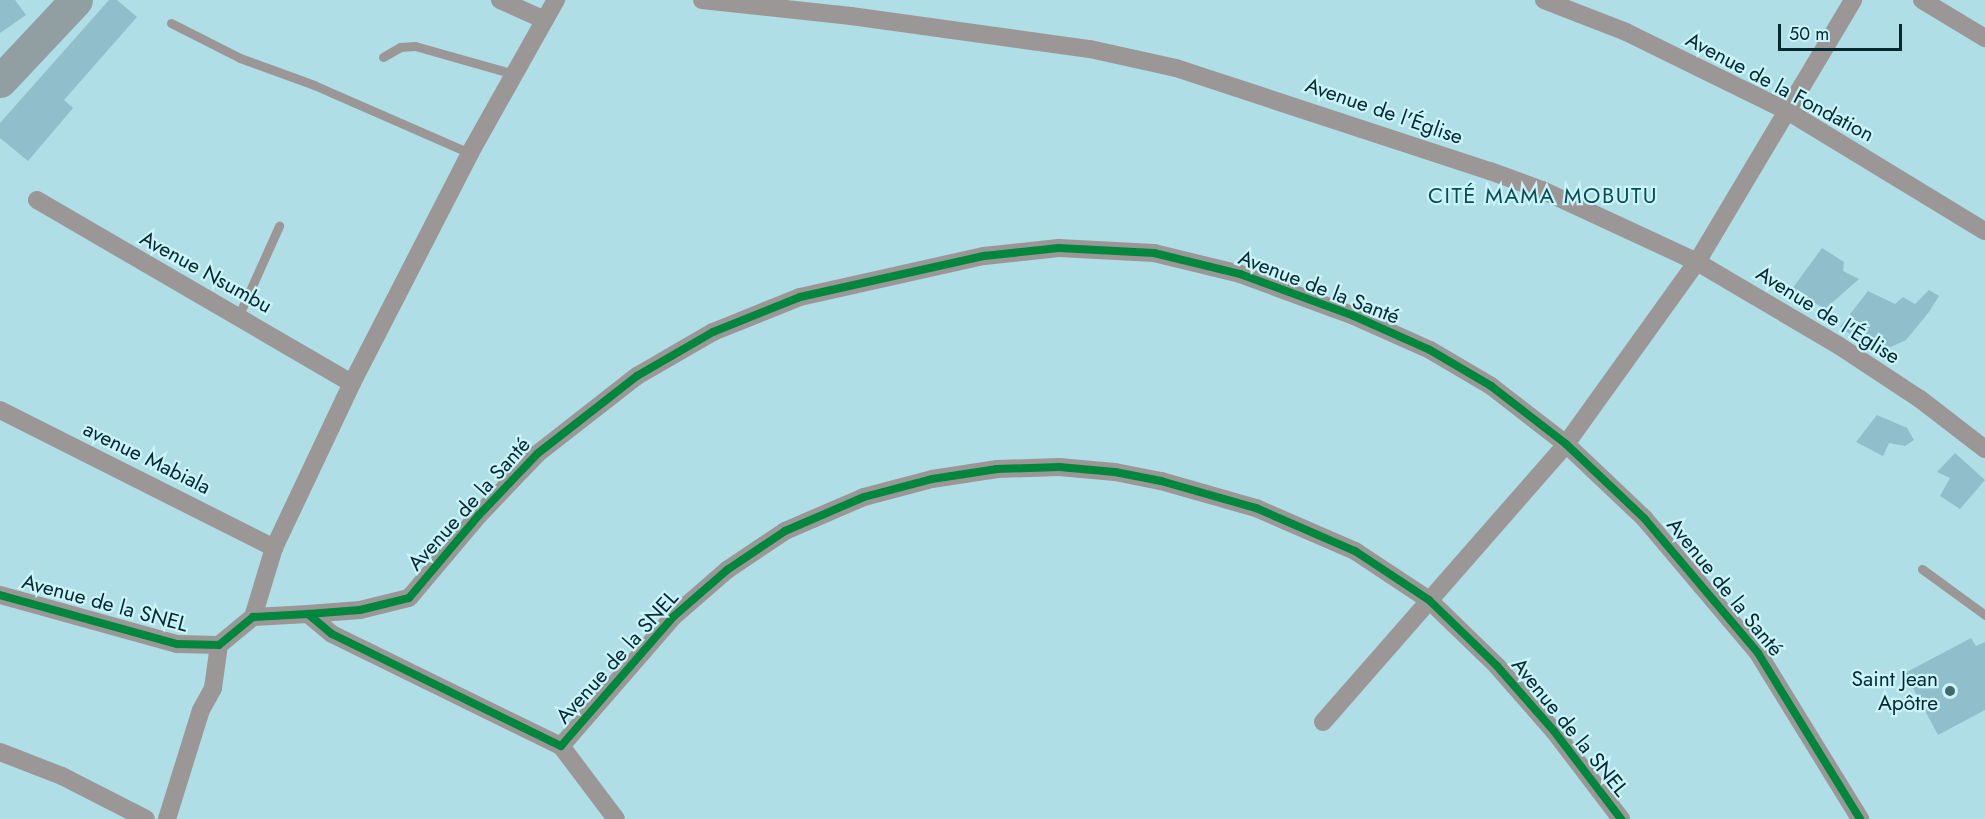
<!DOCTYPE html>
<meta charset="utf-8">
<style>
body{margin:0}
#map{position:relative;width:1985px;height:819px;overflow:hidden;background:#afdee6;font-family:Jost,sans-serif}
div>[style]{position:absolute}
.building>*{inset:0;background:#91becb}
.lane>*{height:9px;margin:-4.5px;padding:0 4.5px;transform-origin:4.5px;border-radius:4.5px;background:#9c9797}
.street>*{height:18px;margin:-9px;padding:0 9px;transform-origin:9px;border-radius:9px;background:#9c9797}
.highway>*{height:33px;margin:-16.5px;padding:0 16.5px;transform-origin:16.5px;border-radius:16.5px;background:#919ea2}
.cycleway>*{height:8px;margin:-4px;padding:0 4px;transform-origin:4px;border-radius:4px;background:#00873e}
.dots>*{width:16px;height:16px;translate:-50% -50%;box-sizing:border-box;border:3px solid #cbf3fa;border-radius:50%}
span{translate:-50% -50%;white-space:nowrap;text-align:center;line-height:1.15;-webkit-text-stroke:4.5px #cbf3fa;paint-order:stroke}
.street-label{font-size:21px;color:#02292f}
.poi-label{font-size:21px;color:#02292f}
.right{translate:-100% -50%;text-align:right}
.neighbourhood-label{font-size:22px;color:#084d56;letter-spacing:1.5px}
.scale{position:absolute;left:1778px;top:24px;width:124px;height:27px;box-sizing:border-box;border:3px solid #02292f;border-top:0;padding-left:8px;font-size:18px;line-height:21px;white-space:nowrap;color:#02292f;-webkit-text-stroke:4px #cbf3fa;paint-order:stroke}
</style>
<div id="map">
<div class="building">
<i style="clip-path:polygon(0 0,15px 0,26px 15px,0 33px)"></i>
<i style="clip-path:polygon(109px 0,117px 0,137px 17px,64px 100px,73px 108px,28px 161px,0 138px,0 123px)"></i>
<i style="clip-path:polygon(1822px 248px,1844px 262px,1843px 271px,1859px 279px,1825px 309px,1792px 289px)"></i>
<i style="clip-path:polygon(1929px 290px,1939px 296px,1929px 312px,1906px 340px,1891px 347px,1860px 341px,1840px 327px,1868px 291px,1895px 304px,1903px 297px,1915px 304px)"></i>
<i style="clip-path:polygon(1877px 415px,1907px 428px,1914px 440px,1905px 446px,1889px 443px,1883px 456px,1856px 442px)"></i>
<i style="clip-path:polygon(1955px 453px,1985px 480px,1960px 509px,1940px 496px,1950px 478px,1937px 472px)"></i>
<i style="clip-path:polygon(1971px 638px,1976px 646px,1985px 642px,1985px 710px,1938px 735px,1905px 673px)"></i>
</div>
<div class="lane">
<i style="left:171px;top:23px;width:77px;rotate:26.9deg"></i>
<i style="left:240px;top:58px;width:79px;rotate:20deg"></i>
<i style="left:314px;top:85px;width:170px;rotate:23.6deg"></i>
<i style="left:383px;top:57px;width:20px;rotate:-30deg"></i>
<i style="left:400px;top:47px;width:15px;rotate:-4deg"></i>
<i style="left:415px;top:46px;width:103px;rotate:15.8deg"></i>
<i style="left:239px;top:315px;width:98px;rotate:-65.8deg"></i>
<i style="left:1922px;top:569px;width:78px;rotate:36.1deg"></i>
</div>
<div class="street">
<i style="left:500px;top:0;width:49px;rotate:24deg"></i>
<i style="left:702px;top:0;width:150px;rotate:6.1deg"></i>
<i style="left:851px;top:16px;width:241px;rotate:7.9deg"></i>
<i style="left:1090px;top:49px;width:88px;rotate:12.5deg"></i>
<i style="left:1176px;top:68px;width:330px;rotate:18.2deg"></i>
<i style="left:1490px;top:171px;width:55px;rotate:20.1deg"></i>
<i style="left:1542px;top:190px;width:171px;rotate:24.9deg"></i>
<i style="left:1697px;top:262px;width:164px;rotate:30.5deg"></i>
<i style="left:1838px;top:345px;width:98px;rotate:33.4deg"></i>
<i style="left:1920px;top:399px;width:82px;rotate:37.6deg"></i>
<i style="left:1544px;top:0;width:88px;rotate:21.3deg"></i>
<i style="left:1626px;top:32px;width:182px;rotate:26.1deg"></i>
<i style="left:1789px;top:112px;width:229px;rotate:31.3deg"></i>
<i style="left:1922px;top:0;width:74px;rotate:31.1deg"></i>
<i style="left:37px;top:200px;width:364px;rotate:30.2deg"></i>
<i style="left:0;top:410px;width:307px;rotate:26.7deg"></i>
<i style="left:0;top:595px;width:184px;rotate:15.5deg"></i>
<i style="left:177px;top:644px;width:42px;rotate:1.4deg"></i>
<i style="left:219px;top:645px;width:44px;rotate:-39.5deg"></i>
<i style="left:253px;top:617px;width:55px;rotate:-3.1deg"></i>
<i style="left:308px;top:614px;width:31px;rotate:40deg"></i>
<i style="left:332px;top:634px;width:255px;rotate:26.1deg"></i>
<i style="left:561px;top:746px;width:171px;rotate:-49deg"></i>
<i style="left:673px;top:617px;width:72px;rotate:-41deg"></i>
<i style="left:727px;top:570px;width:70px;rotate:-33.9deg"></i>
<i style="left:785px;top:531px;width:86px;rotate:-23.3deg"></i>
<i style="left:864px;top:497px;width:70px;rotate:-14.8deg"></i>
<i style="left:932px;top:479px;width:66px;rotate:-8.7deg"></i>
<i style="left:997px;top:469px;width:62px;rotate:-1.8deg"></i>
<i style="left:1059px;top:467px;width:56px;rotate:5.1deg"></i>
<i style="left:1115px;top:472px;width:47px;rotate:11.1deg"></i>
<i style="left:1161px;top:481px;width:99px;rotate:15.9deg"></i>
<i style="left:1256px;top:508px;width:108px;rotate:23.5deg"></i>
<i style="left:1355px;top:551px;width:89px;rotate:33.5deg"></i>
<i style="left:1429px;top:600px;width:95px;rotate:44.1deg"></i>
<i style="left:1497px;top:666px;width:86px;rotate:48.8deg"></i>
<i style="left:1554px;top:731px;width:111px;rotate:52.7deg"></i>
<i style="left:308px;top:614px;width:52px;rotate:-4.4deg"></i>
<i style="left:360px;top:610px;width:50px;rotate:-13.8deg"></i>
<i style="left:409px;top:598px;width:109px;rotate:-49.9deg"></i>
<i style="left:479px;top:515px;width:84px;rotate:-46.4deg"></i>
<i style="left:537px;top:454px;width:127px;rotate:-38deg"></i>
<i style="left:637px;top:376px;width:88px;rotate:-30.1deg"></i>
<i style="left:713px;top:332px;width:94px;rotate:-21.9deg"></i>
<i style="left:800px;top:297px;width:189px;rotate:-12.6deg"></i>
<i style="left:984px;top:256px;width:75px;rotate:-6.1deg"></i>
<i style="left:1059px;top:248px;width:95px;rotate:3deg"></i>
<i style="left:1154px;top:253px;width:89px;rotate:13.7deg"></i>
<i style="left:1240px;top:274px;width:121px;rotate:20.2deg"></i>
<i style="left:1354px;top:316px;width:83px;rotate:24.1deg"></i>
<i style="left:1430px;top:350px;width:71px;rotate:30.5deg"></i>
<i style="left:1491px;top:386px;width:95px;rotate:37.7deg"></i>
<i style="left:1566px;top:444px;width:108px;rotate:43.5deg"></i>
<i style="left:1644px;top:518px;width:177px;rotate:49.8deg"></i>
<i style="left:1758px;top:653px;width:195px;rotate:58.4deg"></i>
<i style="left:253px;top:617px;width:72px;rotate:-73.1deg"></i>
<i style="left:274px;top:548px;width:183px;rotate:-64.7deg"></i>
<i style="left:352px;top:383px;width:259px;rotate:-62.8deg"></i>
<i style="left:470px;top:153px;width:176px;rotate:-60.7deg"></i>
<i style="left:1323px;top:722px;width:369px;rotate:-48.8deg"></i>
<i style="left:1566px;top:444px;width:224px;rotate:-54.3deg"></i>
<i style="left:1697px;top:262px;width:305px;rotate:-59.2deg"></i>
<i style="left:561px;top:746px;width:91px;rotate:53deg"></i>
<i style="left:0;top:752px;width:66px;rotate:21.2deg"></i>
<i style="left:62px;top:776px;width:94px;rotate:27.1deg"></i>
<i style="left:167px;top:819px;width:114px;rotate:-72.7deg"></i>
<i style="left:201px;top:710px;width:25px;rotate:-61deg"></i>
<i style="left:213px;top:688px;width:43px;rotate:-82.1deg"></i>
</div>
<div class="highway">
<i style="left:0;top:81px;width:111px;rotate:-46.8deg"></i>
</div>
<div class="cycleway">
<i style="left:0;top:595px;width:184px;rotate:15.5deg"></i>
<i style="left:177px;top:644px;width:42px;rotate:1.4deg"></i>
<i style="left:219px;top:645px;width:44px;rotate:-39.5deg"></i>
<i style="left:253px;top:617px;width:55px;rotate:-3.1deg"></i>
<i style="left:308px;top:614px;width:31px;rotate:40deg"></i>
<i style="left:332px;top:634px;width:255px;rotate:26.1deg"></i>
<i style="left:561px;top:746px;width:171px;rotate:-49deg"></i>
<i style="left:673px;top:617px;width:72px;rotate:-41deg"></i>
<i style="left:727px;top:570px;width:70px;rotate:-33.9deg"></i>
<i style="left:785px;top:531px;width:86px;rotate:-23.3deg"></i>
<i style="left:864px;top:497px;width:70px;rotate:-14.8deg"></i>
<i style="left:932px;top:479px;width:66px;rotate:-8.7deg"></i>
<i style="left:997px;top:469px;width:62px;rotate:-1.8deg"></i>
<i style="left:1059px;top:467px;width:56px;rotate:5.1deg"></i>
<i style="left:1115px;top:472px;width:47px;rotate:11.1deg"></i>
<i style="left:1161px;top:481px;width:99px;rotate:15.9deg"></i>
<i style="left:1256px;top:508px;width:108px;rotate:23.5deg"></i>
<i style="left:1355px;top:551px;width:89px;rotate:33.5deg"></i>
<i style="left:1429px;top:600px;width:95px;rotate:44.1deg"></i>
<i style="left:1497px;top:666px;width:86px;rotate:48.8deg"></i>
<i style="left:1554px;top:731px;width:111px;rotate:52.7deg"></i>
<i style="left:308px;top:614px;width:52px;rotate:-4.4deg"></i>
<i style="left:360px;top:610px;width:50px;rotate:-13.8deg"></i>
<i style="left:409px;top:598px;width:109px;rotate:-49.9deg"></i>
<i style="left:479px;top:515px;width:84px;rotate:-46.4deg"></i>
<i style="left:537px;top:454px;width:127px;rotate:-38deg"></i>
<i style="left:637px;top:376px;width:88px;rotate:-30.1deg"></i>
<i style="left:713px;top:332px;width:94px;rotate:-21.9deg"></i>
<i style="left:800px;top:297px;width:189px;rotate:-12.6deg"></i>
<i style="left:984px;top:256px;width:75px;rotate:-6.1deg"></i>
<i style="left:1059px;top:248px;width:95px;rotate:3deg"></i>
<i style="left:1154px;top:253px;width:89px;rotate:13.7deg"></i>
<i style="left:1240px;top:274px;width:121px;rotate:20.2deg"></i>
<i style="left:1354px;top:316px;width:83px;rotate:24.1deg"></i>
<i style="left:1430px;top:350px;width:71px;rotate:30.5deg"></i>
<i style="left:1491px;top:386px;width:95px;rotate:37.7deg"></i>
<i style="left:1566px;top:444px;width:108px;rotate:43.5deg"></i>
<i style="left:1644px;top:518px;width:177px;rotate:49.8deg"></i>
<i style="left:1758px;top:653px;width:195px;rotate:58.4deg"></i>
</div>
<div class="dots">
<i style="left:1950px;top:691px;background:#3f686f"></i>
</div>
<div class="street-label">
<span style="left:1780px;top:87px;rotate:28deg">Avenue de la Fondation</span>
<span style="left:1384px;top:111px;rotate:19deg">Avenue de l'Église</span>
<span style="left:206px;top:272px;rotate:29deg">Avenue Nsumbu</span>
<span style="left:1319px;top:287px;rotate:21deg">Avenue de la Santé</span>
<span style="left:1828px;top:315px;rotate:32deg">Avenue de l'Église</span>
<span style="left:147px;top:458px;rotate:26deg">avenue Mabiala</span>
<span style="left:469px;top:504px;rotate:-48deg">Avenue de la Santé</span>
<span style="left:1725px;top:587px;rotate:51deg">Avenue de la Santé</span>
<span style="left:105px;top:603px;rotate:15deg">Avenue de la SNEL</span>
<span style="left:617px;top:657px;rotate:-48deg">Avenue de la SNEL</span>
<span style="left:1570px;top:727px;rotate:51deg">Avenue de la SNEL</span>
</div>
<div class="poi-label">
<span class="right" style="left:1938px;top:691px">Saint Jean<br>Apôtre</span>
</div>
<div class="neighbourhood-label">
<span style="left:1543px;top:196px">CITÉ MAMA MOBUTU</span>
</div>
<div class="scale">50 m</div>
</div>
